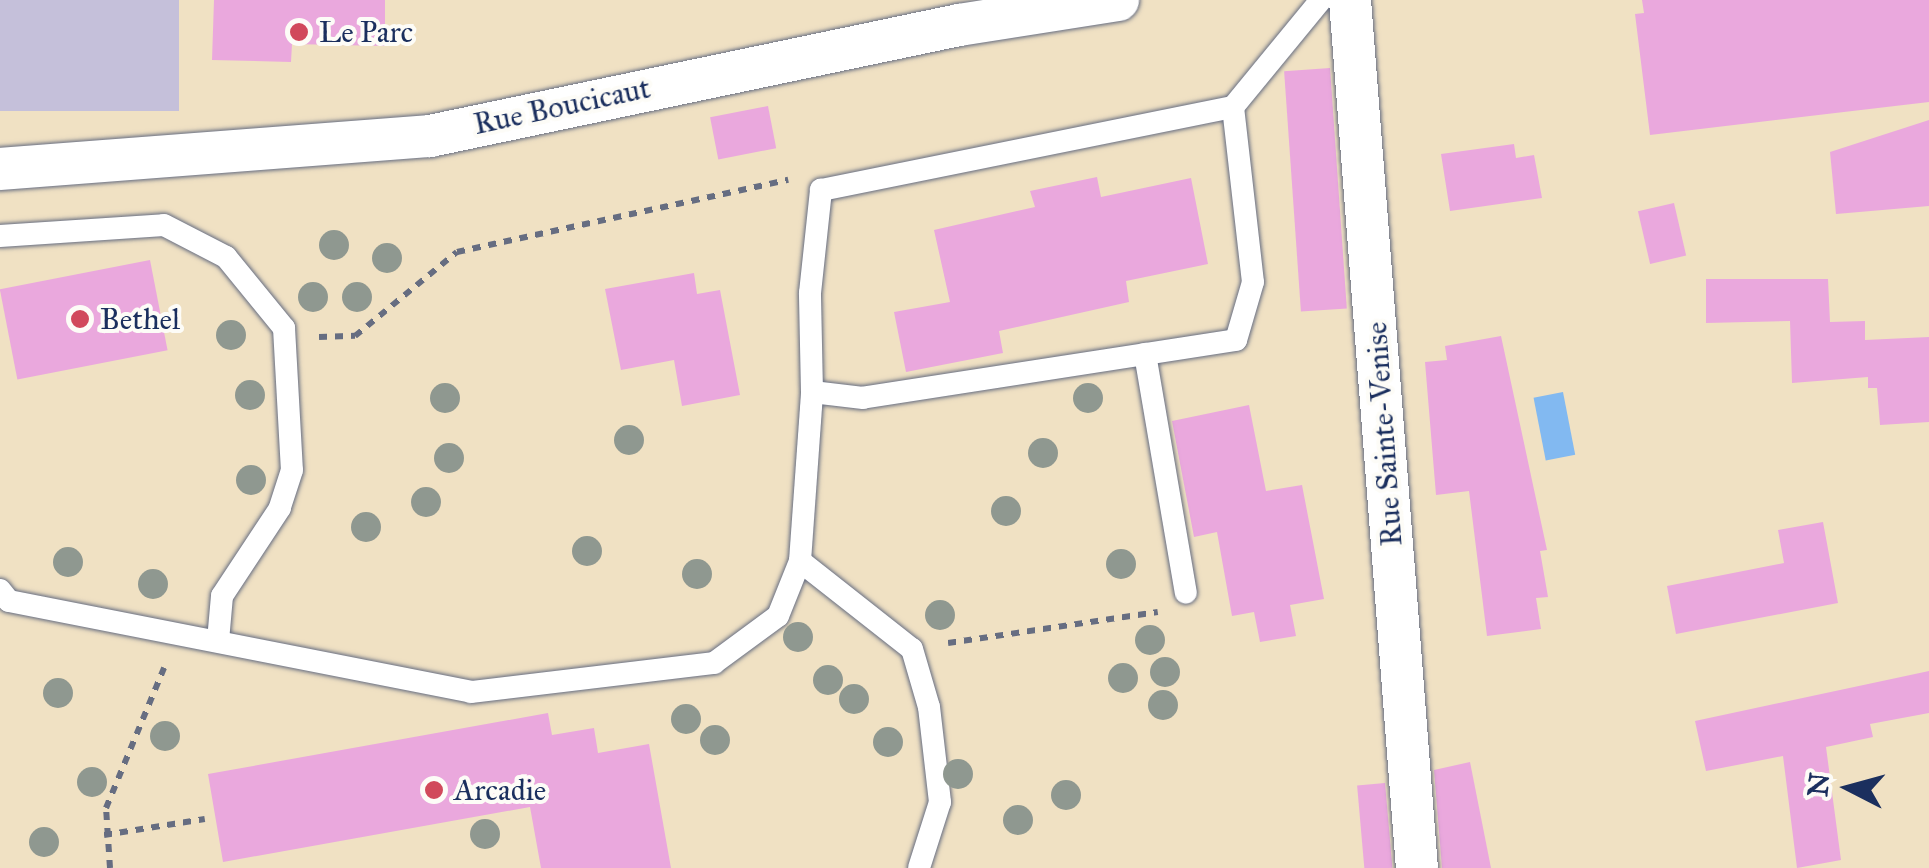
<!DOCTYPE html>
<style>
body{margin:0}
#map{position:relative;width:1929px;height:868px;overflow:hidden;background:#f0e1c3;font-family:"IM FELL Great Primer",serif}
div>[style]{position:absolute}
.industrial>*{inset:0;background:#c5c0da;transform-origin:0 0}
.water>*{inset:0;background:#82b9f1;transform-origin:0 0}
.building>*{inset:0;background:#eaa8dd;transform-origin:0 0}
.path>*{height:6px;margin-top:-3px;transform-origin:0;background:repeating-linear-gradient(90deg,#666d81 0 8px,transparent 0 16px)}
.roads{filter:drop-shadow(0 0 2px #666d81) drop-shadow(0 0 2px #666d81)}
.lane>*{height:22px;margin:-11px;padding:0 11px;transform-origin:11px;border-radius:11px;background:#fff}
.street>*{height:42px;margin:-21px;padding:0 21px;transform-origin:21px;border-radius:21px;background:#fff}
.trees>*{width:30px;height:30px;margin:-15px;border-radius:50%;background:#8f9890}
.dots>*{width:28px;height:28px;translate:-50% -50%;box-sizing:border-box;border:5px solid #fdfcf7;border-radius:50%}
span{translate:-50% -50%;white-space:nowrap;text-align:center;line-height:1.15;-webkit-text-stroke:8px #fdfcf7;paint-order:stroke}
.poi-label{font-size:30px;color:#1b2f5e}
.left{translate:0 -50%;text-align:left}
.street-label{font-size:30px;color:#1b2f5e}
.north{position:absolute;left:1799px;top:738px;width:100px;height:100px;-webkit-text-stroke:8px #fdfcf7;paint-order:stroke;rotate:276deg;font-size:28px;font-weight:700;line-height:40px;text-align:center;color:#1b2f5e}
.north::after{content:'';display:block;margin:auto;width:35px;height:45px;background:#1b2f5e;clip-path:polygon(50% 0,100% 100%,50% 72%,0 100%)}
</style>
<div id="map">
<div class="industrial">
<i style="left:0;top:0;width:179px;height:111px"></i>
</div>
<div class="water">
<i style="left:1563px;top:392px;width:64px;height:30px;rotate:79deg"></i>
</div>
<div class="building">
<i style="clip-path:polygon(214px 0,385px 0,385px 46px,292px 44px,291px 62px,212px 60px)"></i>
<i style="clip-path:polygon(1642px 0,1929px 0,1929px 102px,1650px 135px,1635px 14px,1644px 13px)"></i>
<i style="left:1330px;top:68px;width:241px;height:46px;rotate:86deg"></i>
<i style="left:768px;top:106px;width:43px;height:59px;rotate:79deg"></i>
<i style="clip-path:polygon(1929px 120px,1929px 206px,1836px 214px,1830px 152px)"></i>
<i style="clip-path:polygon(1514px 144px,1516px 158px,1534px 155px,1542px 198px,1450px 211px,1441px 154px)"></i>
<i style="clip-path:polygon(1097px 177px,1101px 197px,1191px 178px,1208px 264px,1126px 281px,1129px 302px,999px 331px,1003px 353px,906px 372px,894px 312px,950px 302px,934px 230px,1035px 207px,1030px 191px)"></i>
<i style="left:1674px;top:203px;width:54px;height:37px;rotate:77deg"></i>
<i style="left:150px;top:260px;width:92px;height:153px;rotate:79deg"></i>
<i style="clip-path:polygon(694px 273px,697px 294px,720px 290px,740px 395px,682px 406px,674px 360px,621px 370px,605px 289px)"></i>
<i style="clip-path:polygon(1706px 279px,1828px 279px,1830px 322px,1865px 321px,1865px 340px,1929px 337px,1929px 422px,1880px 425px,1877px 388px,1868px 388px,1868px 377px,1792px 383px,1790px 321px,1706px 323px)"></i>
<i style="clip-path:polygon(1501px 336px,1547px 550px,1540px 551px,1548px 597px,1536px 598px,1541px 629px,1487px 636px,1469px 491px,1436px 495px,1425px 362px,1447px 360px,1445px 346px)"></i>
<i style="clip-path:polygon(1249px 405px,1266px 491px,1302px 485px,1324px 599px,1290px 605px,1296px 636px,1260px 642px,1254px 612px,1232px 616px,1217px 532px,1194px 537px,1172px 421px)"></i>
<i style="clip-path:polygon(1823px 522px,1838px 603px,1676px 634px,1667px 586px,1784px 563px,1778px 530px)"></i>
<i style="clip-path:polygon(1929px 671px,1929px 713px,1870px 724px,1873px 737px,1826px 747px,1841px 860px,1797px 868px,1783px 756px,1706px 771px,1695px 721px)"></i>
<i style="clip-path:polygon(548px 713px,552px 735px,594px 728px,598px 753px,649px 744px,671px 868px,541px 868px,530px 807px,223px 862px,208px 774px)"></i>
<i style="clip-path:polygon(1470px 762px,1491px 868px,1442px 868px,1434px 770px)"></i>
<i style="left:1385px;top:783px;width:85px;height:28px;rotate:85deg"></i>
</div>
<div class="path">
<i style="left:319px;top:337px;width:36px;rotate:-2deg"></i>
<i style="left:355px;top:336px;width:132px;rotate:-39.5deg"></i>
<i style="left:457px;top:252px;width:339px;rotate:-12.3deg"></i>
<i style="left:948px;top:643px;width:212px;rotate:-8.4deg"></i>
<i style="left:104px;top:835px;width:102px;rotate:-9deg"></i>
<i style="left:110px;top:868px;width:60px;rotate:-93.8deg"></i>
<i style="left:106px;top:808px;width:152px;rotate:-67.5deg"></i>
</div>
<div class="roads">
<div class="lane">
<i style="left:1233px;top:107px;width:176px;rotate:83.5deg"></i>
<i style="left:1253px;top:282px;width:60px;rotate:106.3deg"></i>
<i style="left:1236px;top:340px;width:377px;rotate:171.2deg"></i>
<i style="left:863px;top:398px;width:51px;rotate:-173.3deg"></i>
<i style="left:812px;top:392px;width:99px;rotate:-91.2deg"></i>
<i style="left:810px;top:293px;width:104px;rotate:-83.9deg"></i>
<i style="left:821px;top:190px;width:420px;rotate:-11.4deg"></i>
<i style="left:1233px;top:107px;width:139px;rotate:-50.6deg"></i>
<i style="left:0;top:236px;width:164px;rotate:-3.8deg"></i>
<i style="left:164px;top:225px;width:70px;rotate:27.3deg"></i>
<i style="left:226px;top:257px;width:92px;rotate:50.8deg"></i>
<i style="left:284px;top:328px;width:142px;rotate:86.8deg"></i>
<i style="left:292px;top:470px;width:40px;rotate:108deg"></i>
<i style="left:280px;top:508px;width:105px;rotate:123.4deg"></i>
<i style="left:222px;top:596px;width:45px;rotate:95.1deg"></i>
<i style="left:1145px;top:354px;width:242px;rotate:80.3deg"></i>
<i style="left:800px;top:561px;width:142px;rotate:38.2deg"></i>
<i style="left:912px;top:649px;width:60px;rotate:73.7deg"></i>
<i style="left:929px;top:707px;width:96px;rotate:83.4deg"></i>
<i style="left:940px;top:802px;width:69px;rotate:107.7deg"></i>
<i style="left:0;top:590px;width:14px;rotate:51deg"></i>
<i style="left:9px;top:601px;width:471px;rotate:11.1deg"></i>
<i style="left:471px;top:692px;width:245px;rotate:-6.8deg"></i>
<i style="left:714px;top:663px;width:79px;rotate:-36.3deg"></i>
<i style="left:778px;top:616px;width:59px;rotate:-68.2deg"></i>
<i style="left:800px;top:561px;width:169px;rotate:-85.9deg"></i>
</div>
<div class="street">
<i style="left:1350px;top:0;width:871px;rotate:85.59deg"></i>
<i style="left:0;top:169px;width:431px;rotate:-4.4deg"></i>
<i style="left:430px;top:136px;width:541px;rotate:-11.85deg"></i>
<i style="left:959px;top:25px;width:161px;rotate:-8.9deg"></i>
</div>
</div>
<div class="trees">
<i style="left:334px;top:245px"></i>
<i style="left:387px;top:258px"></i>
<i style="left:313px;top:297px"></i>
<i style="left:357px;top:297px"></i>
<i style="left:231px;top:335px"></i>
<i style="left:250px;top:395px"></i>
<i style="left:445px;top:398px"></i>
<i style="left:1088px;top:398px"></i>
<i style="left:629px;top:440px"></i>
<i style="left:1043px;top:453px"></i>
<i style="left:449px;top:458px"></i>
<i style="left:251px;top:480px"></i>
<i style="left:426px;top:502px"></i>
<i style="left:1006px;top:511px"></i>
<i style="left:366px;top:527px"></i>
<i style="left:587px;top:551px"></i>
<i style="left:68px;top:562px"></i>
<i style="left:1121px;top:564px"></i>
<i style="left:697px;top:574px"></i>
<i style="left:153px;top:584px"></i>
<i style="left:940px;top:615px"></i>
<i style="left:798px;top:637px"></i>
<i style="left:1150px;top:640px"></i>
<i style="left:1165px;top:672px"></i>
<i style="left:1123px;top:678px"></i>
<i style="left:828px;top:680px"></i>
<i style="left:58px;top:693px"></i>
<i style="left:854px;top:699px"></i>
<i style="left:1163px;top:705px"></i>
<i style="left:686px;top:719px"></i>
<i style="left:165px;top:736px"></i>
<i style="left:715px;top:740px"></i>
<i style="left:888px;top:742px"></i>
<i style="left:958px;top:774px"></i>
<i style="left:92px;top:782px"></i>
<i style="left:1066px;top:795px"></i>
<i style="left:1018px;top:820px"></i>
<i style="left:485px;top:834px"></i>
<i style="left:44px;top:842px"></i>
</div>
<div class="dots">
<i style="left:299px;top:32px;background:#d1495b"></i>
<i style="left:80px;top:319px;background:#d1495b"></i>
<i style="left:434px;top:790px;background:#d1495b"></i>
</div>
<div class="poi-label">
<span class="left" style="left:319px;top:32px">Le Parc</span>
<span class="left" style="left:100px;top:319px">Bethel</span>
<span class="left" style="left:454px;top:790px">Arcadie</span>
</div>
<div class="street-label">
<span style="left:562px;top:106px;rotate:-12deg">Rue Boucicaut</span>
<span style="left:1384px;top:434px;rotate:-94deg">Rue Sainte-Venise</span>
</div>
<div class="north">N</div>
</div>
